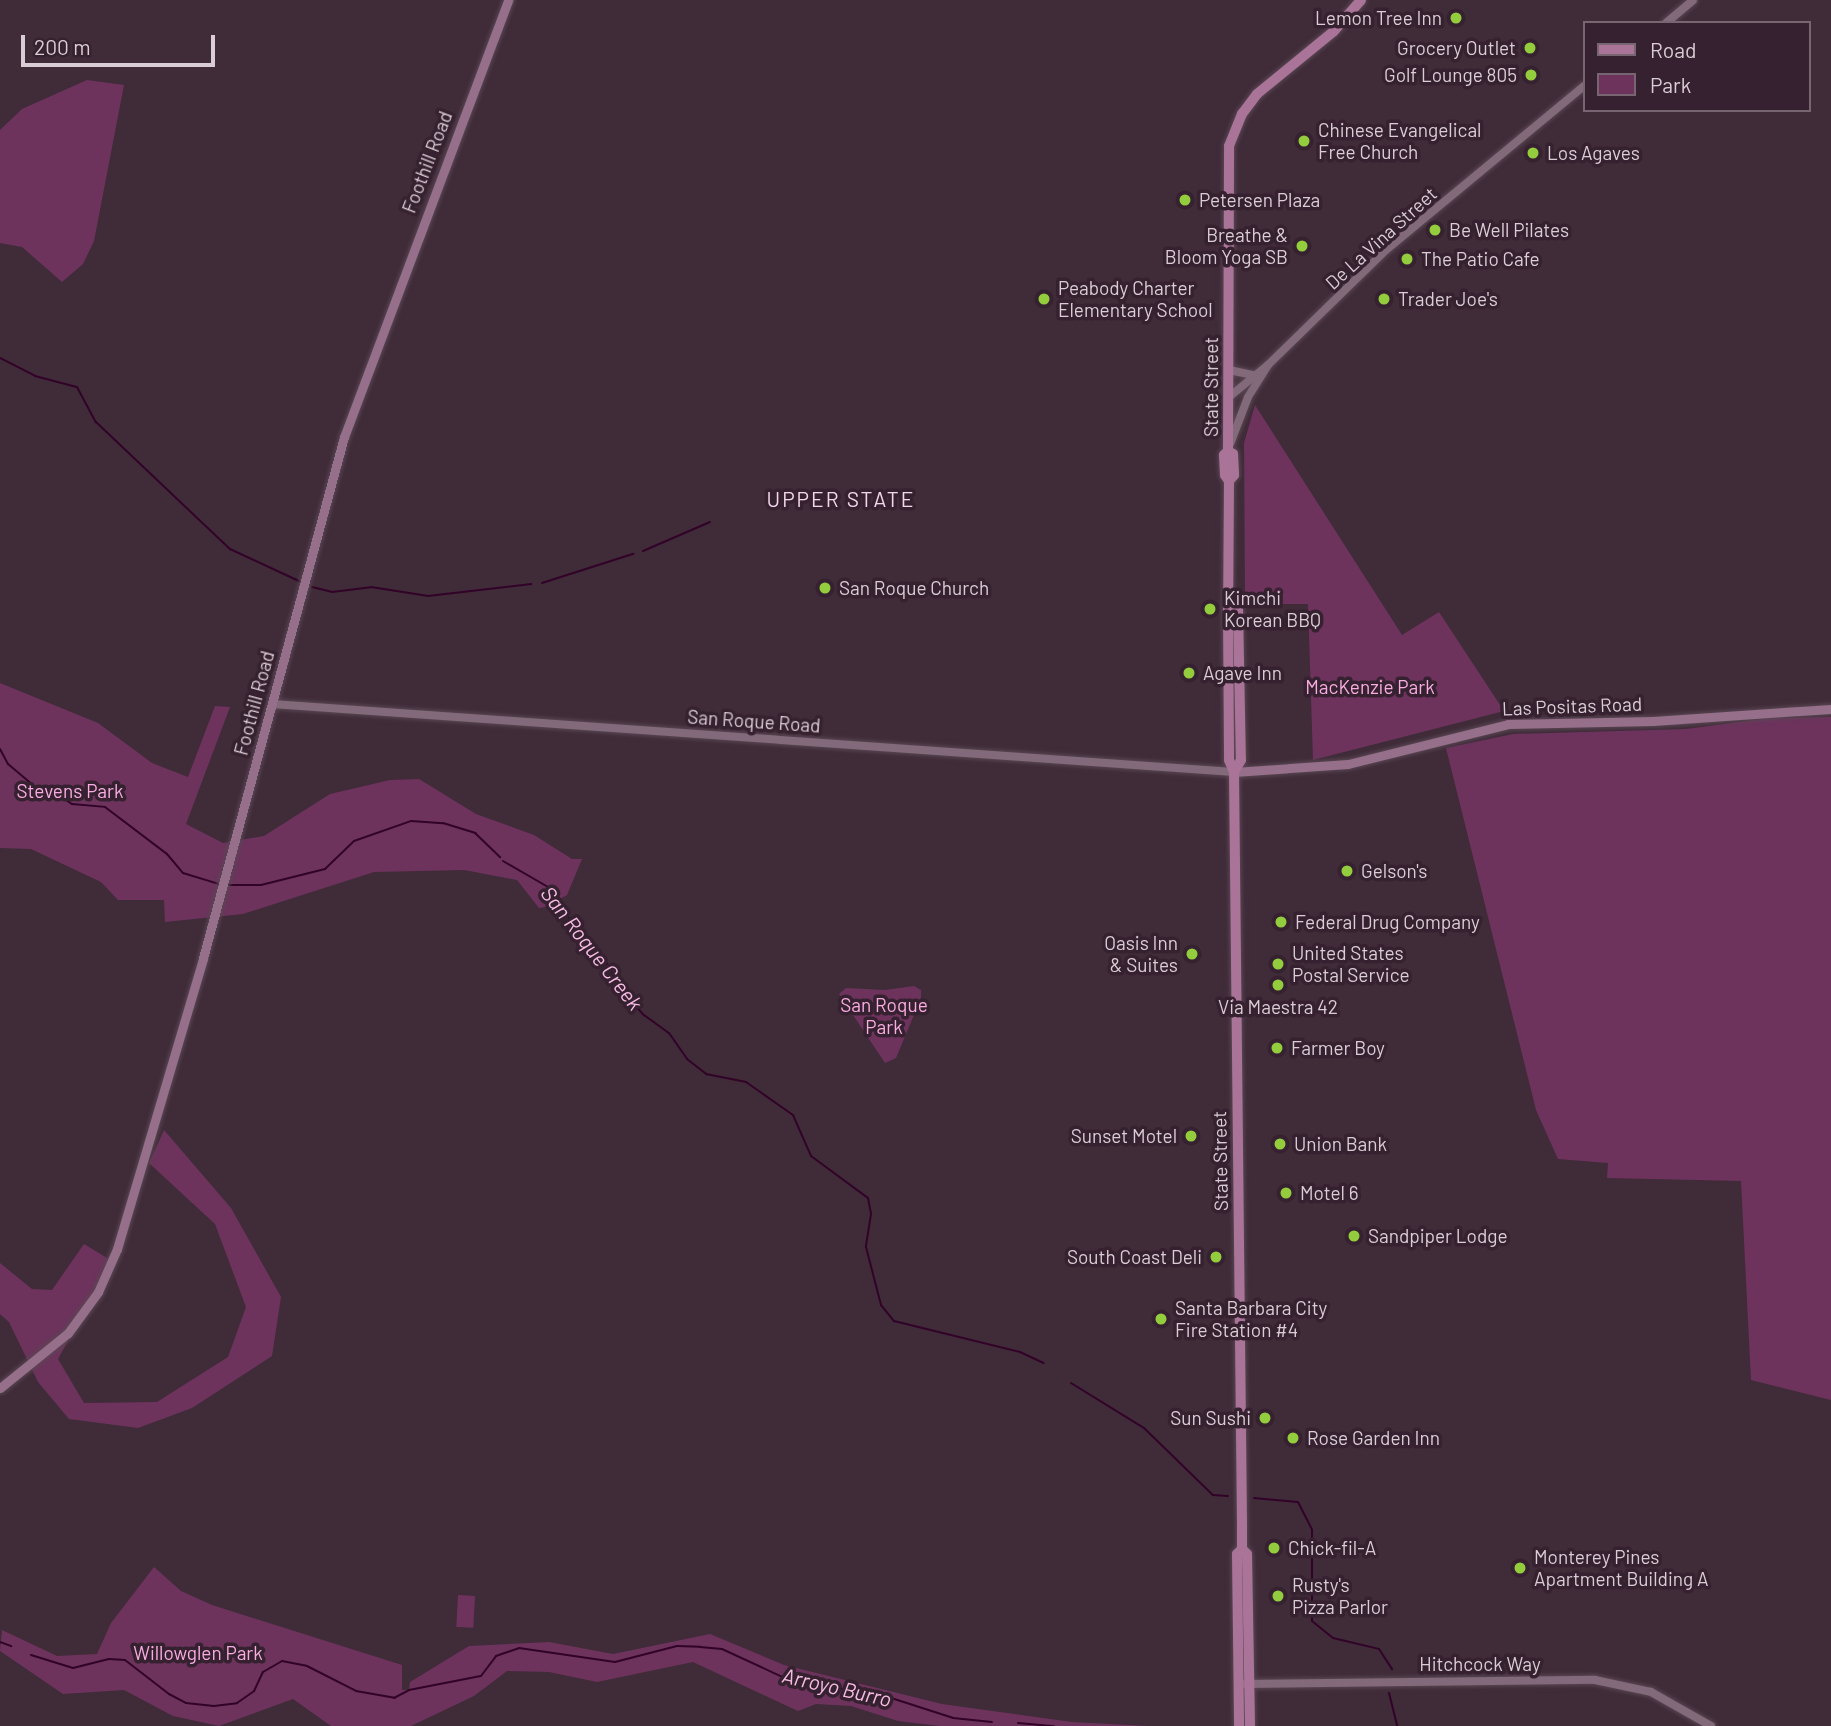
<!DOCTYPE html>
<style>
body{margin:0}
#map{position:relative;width:1831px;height:1726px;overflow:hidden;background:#402b39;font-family:Barlow,sans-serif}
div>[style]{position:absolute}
.green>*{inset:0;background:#6d335d;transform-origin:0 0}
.stream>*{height:2px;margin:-1px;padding:0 1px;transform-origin:1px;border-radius:1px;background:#320328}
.roads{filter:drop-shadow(0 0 2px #594753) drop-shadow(0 0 2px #594753)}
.tertiary>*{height:8px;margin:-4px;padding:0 4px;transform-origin:4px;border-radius:4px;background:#826a7a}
.secondary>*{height:9px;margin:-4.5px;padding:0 4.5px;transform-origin:4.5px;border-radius:4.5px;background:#966f8a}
.primary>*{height:10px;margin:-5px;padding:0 5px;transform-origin:5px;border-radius:5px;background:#aa7499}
.dots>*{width:19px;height:19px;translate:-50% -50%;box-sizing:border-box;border:4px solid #35212f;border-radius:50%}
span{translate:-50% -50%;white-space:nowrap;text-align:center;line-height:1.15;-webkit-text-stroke:7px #35212f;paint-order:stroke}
.poi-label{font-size:19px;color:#dbcdd6}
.right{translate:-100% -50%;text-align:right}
.left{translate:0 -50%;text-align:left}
.street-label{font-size:19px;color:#dbcdd6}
.park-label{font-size:19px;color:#f9ace1}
.neighbourhood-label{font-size:21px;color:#f3d7e9;letter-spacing:2px}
.water-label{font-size:21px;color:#f7bce4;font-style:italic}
.legend{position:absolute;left:1583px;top:21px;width:228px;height:91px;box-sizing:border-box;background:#35212f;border:2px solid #776672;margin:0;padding:9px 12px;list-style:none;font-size:21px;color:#dbcdd6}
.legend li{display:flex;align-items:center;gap:14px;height:35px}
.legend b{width:35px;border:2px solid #776672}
.scale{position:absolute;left:21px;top:35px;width:194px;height:32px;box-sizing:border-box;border:4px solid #dbcdd6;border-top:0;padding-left:9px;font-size:21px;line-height:24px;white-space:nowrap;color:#dbcdd6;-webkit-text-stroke:5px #35212f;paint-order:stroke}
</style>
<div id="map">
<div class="green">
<i style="clip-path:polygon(87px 80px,124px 85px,94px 241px,83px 264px,62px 282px,22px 247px,0 243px,0 130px,22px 109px)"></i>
<i style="clip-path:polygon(1255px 405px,1402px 635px,1439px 612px,1504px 711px,1313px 760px,1308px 604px,1276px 604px,1275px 595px,1245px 595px,1244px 443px)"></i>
<i style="clip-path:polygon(0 683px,98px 723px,152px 763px,188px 777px,215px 706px,230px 707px,186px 824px,223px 843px,264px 836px,330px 794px,390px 780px,419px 779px,476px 814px,534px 835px,572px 859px,582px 859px,567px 895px,545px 907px,539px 908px,517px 880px,464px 870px,374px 872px,243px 914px,165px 922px,164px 900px,118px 900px,101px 882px,31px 849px,0 848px)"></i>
<i style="clip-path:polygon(1831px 717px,1831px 1400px,1751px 1380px,1741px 1181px,1607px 1178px,1608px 1163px,1558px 1159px,1536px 1110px,1446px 748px,1513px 734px,1686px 729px,1770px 718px)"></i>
<i style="clip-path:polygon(914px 986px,921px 990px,921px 998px,896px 1058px,885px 1063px,839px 994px,846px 988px,885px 990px)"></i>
<i style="clip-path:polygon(164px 1130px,231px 1208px,281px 1297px,272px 1356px,192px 1408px,138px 1428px,69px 1419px,38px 1382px,9px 1322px,0 1314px,0 1263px,32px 1289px,52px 1290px,84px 1244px,112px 1261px,58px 1359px,84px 1403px,157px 1402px,228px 1357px,246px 1307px,215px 1224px,149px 1163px)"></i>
<i style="clip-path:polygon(154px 1567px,181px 1591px,212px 1605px,402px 1665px,402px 1690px,409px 1690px,410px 1682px,469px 1646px,549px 1642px,613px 1654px,710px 1634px,784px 1665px,942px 1704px,1072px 1722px,1148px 1726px,940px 1726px,898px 1721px,851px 1706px,816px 1704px,798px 1711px,693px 1662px,597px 1682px,549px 1672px,507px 1671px,474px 1696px,411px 1726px,331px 1726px,293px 1699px,219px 1726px,173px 1716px,124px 1690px,63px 1694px,0 1651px,2px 1630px,57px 1656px,97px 1654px,111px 1623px)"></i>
<i style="left:458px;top:1595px;width:17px;height:32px;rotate:3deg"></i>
</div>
<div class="stream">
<i style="left:0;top:358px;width:39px;rotate:27deg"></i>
<i style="left:35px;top:376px;width:43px;rotate:14.7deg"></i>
<i style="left:77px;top:387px;width:40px;rotate:62deg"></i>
<i style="left:96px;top:422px;width:185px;rotate:43.5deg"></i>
<i style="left:230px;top:549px;width:76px;rotate:24.9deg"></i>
<i style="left:643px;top:551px;width:73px;rotate:-23.4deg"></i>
<i style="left:542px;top:583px;width:96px;rotate:-17.7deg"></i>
<i style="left:312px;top:587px;width:21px;rotate:14deg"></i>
<i style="left:332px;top:592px;width:39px;rotate:-7deg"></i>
<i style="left:371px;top:587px;width:58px;rotate:9deg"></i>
<i style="left:428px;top:596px;width:104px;rotate:-6.6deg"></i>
<i style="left:0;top:749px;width:17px;rotate:62deg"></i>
<i style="left:8px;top:764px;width:38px;rotate:40deg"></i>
<i style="left:37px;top:788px;width:14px;rotate:4deg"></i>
<i style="left:51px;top:789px;width:26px;rotate:36deg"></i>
<i style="left:72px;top:804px;width:33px;rotate:5deg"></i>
<i style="left:105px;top:807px;width:78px;rotate:37.2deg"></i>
<i style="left:167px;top:854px;width:25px;rotate:50deg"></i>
<i style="left:183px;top:873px;width:38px;rotate:17deg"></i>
<i style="left:503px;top:861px;width:52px;rotate:30deg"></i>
<i style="left:548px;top:887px;width:24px;rotate:60deg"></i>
<i style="left:560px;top:908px;width:67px;rotate:49.2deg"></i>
<i style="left:604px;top:959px;width:34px;rotate:60deg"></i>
<i style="left:621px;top:989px;width:35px;rotate:49deg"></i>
<i style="left:644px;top:1015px;width:31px;rotate:36deg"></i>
<i style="left:669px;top:1033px;width:32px;rotate:55deg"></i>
<i style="left:687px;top:1059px;width:24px;rotate:38deg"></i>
<i style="left:706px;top:1074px;width:41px;rotate:11.3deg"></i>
<i style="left:746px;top:1082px;width:57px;rotate:35.1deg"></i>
<i style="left:793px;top:1115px;width:45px;rotate:66.3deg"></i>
<i style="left:811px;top:1156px;width:71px;rotate:36.4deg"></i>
<i style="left:868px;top:1198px;width:16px;rotate:79deg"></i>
<i style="left:871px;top:1214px;width:33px;rotate:99deg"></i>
<i style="left:866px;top:1247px;width:60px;rotate:75.5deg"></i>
<i style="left:881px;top:1305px;width:21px;rotate:51deg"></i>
<i style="left:894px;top:1321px;width:130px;rotate:13.8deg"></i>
<i style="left:1020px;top:1352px;width:26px;rotate:25deg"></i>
<i style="left:225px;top:885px;width:36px"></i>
<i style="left:261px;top:885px;width:66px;rotate:-14deg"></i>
<i style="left:325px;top:869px;width:40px;rotate:-44deg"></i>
<i style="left:354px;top:841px;width:60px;rotate:-19.3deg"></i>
<i style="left:411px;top:821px;width:32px;rotate:4deg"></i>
<i style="left:443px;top:823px;width:34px;rotate:17deg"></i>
<i style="left:475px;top:833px;width:35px;rotate:44deg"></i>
<i style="left:1071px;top:1383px;width:86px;rotate:31.7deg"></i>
<i style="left:1144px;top:1428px;width:96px;rotate:44.2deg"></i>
<i style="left:1213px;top:1495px;width:15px;rotate:4deg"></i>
<i style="left:1254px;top:1498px;width:44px;rotate:5.2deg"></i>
<i style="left:1298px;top:1502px;width:31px;rotate:63deg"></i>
<i style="left:1312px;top:1530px;width:91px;rotate:90deg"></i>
<i style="left:1312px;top:1621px;width:27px;rotate:39deg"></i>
<i style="left:1333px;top:1638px;width:47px;rotate:13.4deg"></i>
<i style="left:1379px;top:1649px;width:24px;rotate:57deg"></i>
<i style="left:0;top:1642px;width:12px;rotate:20deg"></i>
<i style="left:31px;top:1655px;width:44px;rotate:17.2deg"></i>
<i style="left:73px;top:1668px;width:37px;rotate:-14deg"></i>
<i style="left:109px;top:1659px;width:16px;rotate:4deg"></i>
<i style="left:125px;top:1660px;width:56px;rotate:37.7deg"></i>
<i style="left:169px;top:1694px;width:19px;rotate:28deg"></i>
<i style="left:186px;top:1703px;width:28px;rotate:6deg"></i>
<i style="left:214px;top:1706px;width:23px;rotate:-7deg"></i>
<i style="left:237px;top:1703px;width:21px;rotate:-35deg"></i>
<i style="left:254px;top:1691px;width:21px;rotate:-65deg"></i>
<i style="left:263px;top:1672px;width:22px;rotate:-30deg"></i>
<i style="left:282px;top:1661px;width:25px;rotate:11deg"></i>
<i style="left:307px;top:1666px;width:55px;rotate:27deg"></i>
<i style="left:356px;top:1691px;width:39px;rotate:10deg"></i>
<i style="left:394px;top:1698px;width:17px;rotate:-28deg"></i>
<i style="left:409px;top:1690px;width:73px;rotate:-11deg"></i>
<i style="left:481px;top:1676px;width:25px;rotate:-53deg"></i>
<i style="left:496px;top:1656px;width:24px;rotate:-19deg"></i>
<i style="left:519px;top:1648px;width:97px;rotate:8.3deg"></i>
<i style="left:615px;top:1662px;width:64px;rotate:-14.5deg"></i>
<i style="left:677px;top:1646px;width:23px;rotate:2deg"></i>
<i style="left:700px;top:1647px;width:22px;rotate:5deg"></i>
<i style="left:722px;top:1649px;width:74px;rotate:24.8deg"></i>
<i style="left:789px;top:1680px;width:97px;rotate:9.5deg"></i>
<i style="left:885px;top:1696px;width:71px;rotate:17.9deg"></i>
<i style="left:953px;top:1718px;width:39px;rotate:6deg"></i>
<i style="left:1389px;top:1693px;width:34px;rotate:76deg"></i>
<i style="left:1018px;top:1723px;width:36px;rotate:5deg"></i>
</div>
<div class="roads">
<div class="tertiary">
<i style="left:1666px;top:23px;width:35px;rotate:-40deg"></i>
<i style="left:1229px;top:370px;width:25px;rotate:12deg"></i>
<i style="left:1229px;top:397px;width:50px;rotate:-39.4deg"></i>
<i style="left:1268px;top:365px;width:166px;rotate:-44.3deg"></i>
<i style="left:1387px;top:249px;width:256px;rotate:-39.6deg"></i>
<i style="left:1230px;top:444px;width:50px;rotate:-69deg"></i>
<i style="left:1248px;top:397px;width:38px;rotate:-58deg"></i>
<i style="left:272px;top:704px;width:964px;rotate:4.04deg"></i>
<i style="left:1245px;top:1684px;width:350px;rotate:-0.7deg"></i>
<i style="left:1595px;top:1680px;width:57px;rotate:12.1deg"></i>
<i style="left:1651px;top:1692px;width:69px;rotate:29.5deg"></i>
</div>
<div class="secondary">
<i style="left:1234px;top:772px;width:114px;rotate:-4deg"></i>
<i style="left:1348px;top:764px;width:165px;rotate:-14deg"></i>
<i style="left:1508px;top:724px;width:145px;rotate:-1.2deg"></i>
<i style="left:1653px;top:721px;width:178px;rotate:-3.9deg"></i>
<i style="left:0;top:1388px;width:87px;rotate:-39deg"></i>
<i style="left:68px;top:1333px;width:51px;rotate:-53.8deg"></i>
<i style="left:98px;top:1292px;width:47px;rotate:-66.2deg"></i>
<i style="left:117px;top:1249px;width:303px;rotate:-73.5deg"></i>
<i style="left:203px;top:958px;width:540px;rotate:-74.86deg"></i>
<i style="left:344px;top:437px;width:467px;rotate:-69.4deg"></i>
</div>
<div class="primary">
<i style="left:1228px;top:451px;width:6px;rotate:31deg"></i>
<i style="left:1233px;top:454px;width:21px;rotate:87deg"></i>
<i style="left:1234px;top:475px;width:8px;rotate:130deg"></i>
<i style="left:1229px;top:481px;width:129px;rotate:90.4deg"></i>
<i style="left:1228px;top:610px;width:150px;rotate:89.6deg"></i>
<i style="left:1229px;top:760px;width:13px;rotate:67deg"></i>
<i style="left:1234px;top:772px;width:751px;rotate:89.39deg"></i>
<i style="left:1242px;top:1523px;width:26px;rotate:90deg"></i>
<i style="left:1242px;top:1549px;width:7px;rotate:135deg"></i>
<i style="left:1237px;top:1554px;width:172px;rotate:89.3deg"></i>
<i style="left:1229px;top:481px;width:7px;rotate:-124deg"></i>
<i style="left:1225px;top:475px;width:20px;rotate:-93deg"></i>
<i style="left:1224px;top:455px;width:6px;rotate:-45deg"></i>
<i style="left:1228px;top:451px;width:305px;rotate:-89.8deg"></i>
<i style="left:1229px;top:146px;width:35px;rotate:-68deg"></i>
<i style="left:1242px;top:114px;width:25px;rotate:-53deg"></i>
<i style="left:1257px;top:94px;width:99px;rotate:-39.3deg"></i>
<i style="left:1334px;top:31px;width:41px;rotate:-48.9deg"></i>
<i style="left:1231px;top:596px;width:15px;rotate:62deg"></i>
<i style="left:1238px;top:609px;width:151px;rotate:88.9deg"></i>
<i style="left:1241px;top:760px;width:14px;rotate:120deg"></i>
<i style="left:1242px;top:1549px;width:7px;rotate:45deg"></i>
<i style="left:1247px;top:1554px;width:172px;rotate:89deg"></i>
</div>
</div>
<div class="dots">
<i style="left:1456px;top:18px;background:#93cc3d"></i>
<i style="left:1530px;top:48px;background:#93cc3d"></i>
<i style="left:1531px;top:75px;background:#93cc3d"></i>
<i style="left:1304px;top:141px;background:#93cc3d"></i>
<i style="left:1533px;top:153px;background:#93cc3d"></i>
<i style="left:1185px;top:200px;background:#93cc3d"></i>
<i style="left:1435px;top:230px;background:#93cc3d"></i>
<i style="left:1302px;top:246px;background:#93cc3d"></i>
<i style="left:1407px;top:259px;background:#93cc3d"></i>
<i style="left:1044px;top:299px;background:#93cc3d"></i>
<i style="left:1384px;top:299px;background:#93cc3d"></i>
<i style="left:825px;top:588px;background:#93cc3d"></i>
<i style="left:1210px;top:609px;background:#93cc3d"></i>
<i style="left:1189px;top:673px;background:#93cc3d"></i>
<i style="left:1347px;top:871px;background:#93cc3d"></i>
<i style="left:1281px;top:922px;background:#93cc3d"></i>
<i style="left:1192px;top:954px;background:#93cc3d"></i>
<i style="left:1278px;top:964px;background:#93cc3d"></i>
<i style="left:1278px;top:985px;background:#93cc3d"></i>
<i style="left:1277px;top:1048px;background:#93cc3d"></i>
<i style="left:1191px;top:1136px;background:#93cc3d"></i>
<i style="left:1280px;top:1144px;background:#93cc3d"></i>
<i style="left:1286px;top:1193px;background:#93cc3d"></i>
<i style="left:1354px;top:1236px;background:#93cc3d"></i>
<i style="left:1216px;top:1257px;background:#93cc3d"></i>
<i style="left:1161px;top:1319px;background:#93cc3d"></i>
<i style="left:1265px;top:1418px;background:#93cc3d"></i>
<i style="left:1293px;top:1438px;background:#93cc3d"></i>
<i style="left:1274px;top:1548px;background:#93cc3d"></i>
<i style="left:1520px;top:1568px;background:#93cc3d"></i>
<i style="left:1278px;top:1596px;background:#93cc3d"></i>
</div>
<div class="poi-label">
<span class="right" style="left:1442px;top:18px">Lemon Tree Inn</span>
<span class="right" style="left:1516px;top:48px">Grocery Outlet</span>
<span class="right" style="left:1517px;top:75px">Golf Lounge 805</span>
<span class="left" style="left:1318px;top:141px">Chinese Evangelical<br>Free Church</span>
<span class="left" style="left:1547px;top:153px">Los Agaves</span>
<span class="left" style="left:1199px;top:200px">Petersen Plaza</span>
<span class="left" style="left:1449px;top:230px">Be Well Pilates</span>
<span class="right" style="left:1288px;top:246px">Breathe &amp;<br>Bloom Yoga SB</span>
<span class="left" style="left:1421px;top:259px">The Patio Cafe</span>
<span class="left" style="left:1058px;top:299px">Peabody Charter<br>Elementary School</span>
<span class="left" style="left:1398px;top:299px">Trader Joe's</span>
<span class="left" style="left:839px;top:588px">San Roque Church</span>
<span class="left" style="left:1224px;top:609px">Kimchi<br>Korean BBQ</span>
<span class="left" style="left:1203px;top:673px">Agave Inn</span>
<span class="left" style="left:1361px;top:871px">Gelson's</span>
<span class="left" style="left:1295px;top:922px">Federal Drug Company</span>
<span class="right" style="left:1178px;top:954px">Oasis Inn<br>&amp; Suites</span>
<span class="left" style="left:1292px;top:964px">United States<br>Postal Service</span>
<span style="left:1278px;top:1007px">Via Maestra 42</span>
<span class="left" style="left:1291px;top:1048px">Farmer Boy</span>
<span class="right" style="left:1177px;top:1136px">Sunset Motel</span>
<span class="left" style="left:1294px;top:1144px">Union Bank</span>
<span class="left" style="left:1300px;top:1193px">Motel 6</span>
<span class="left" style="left:1368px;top:1236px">Sandpiper Lodge</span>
<span class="right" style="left:1202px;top:1257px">South Coast Deli</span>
<span class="left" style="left:1175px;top:1319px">Santa Barbara City<br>Fire Station #4</span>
<span class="right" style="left:1251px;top:1418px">Sun Sushi</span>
<span class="left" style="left:1307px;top:1438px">Rose Garden Inn</span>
<span class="left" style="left:1288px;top:1548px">Chick-fil-A</span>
<span class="left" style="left:1534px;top:1568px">Monterey Pines<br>Apartment Building A</span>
<span class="left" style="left:1292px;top:1596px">Rusty's<br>Pizza Parlor</span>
</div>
<div class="street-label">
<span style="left:427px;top:162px;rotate:-69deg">Foothill Road</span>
<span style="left:1381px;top:238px;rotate:-42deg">De La Vina Street</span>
<span style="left:1211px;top:387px;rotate:-90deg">State Street</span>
<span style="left:254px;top:703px;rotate:-75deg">Foothill Road</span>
<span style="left:1572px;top:706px;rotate:-2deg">Las Positas Road</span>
<span style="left:754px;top:721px;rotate:4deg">San Roque Road</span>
<span style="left:1220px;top:1161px;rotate:-91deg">State Street</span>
<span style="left:1480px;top:1664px">Hitchcock Way</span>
</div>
<div class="park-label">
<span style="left:1370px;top:687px">MacKenzie Park</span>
<span style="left:70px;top:791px">Stevens Park</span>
<span style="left:884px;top:1016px">San Roque<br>Park</span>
<span style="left:198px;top:1653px">Willowglen Park</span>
</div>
<div class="neighbourhood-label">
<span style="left:841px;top:499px">UPPER STATE</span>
</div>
<div class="water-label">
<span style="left:592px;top:948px;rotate:52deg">San Roque Creek</span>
<span style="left:837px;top:1687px;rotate:13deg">Arroyo Burro</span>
</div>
<ul class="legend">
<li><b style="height:9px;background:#aa7499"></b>Road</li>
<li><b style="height:19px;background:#6d335d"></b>Park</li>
</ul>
<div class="scale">200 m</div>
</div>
